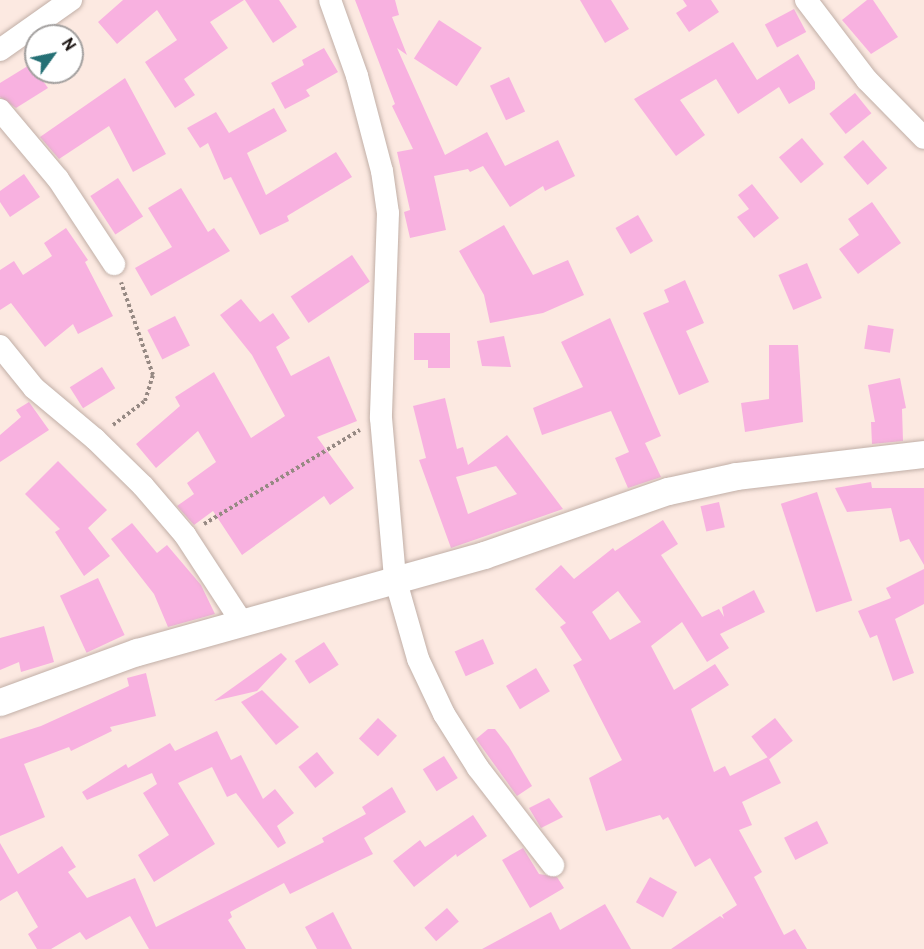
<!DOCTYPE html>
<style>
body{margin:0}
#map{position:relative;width:924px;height:949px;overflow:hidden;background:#fce9e1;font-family:Overpass,sans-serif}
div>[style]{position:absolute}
.building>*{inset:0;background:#f8b1e0;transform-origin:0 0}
.path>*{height:4px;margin-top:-2px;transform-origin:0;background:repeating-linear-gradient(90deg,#968983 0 3px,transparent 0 6px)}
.roads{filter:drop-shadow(0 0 2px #c1afa7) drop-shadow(0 0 2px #c1afa7)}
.minor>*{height:22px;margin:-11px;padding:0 11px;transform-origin:11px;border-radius:11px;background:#fff}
.tertiary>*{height:27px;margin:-13.5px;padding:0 13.5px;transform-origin:13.5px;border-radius:13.5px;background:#fff}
span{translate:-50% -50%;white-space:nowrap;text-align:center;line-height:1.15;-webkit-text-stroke:6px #fff;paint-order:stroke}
.north{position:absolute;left:24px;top:24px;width:60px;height:60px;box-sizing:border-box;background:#fff;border:2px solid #a3a09f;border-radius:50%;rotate:57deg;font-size:16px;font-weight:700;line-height:24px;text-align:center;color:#18110f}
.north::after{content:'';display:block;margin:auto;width:21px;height:27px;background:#257075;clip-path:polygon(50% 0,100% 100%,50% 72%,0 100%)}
</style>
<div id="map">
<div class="building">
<i style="clip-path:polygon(123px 0,244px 0,210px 22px,228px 48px,184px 79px,195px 95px,175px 108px,145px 62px,177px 40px,157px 10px,117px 44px,98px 22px)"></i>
<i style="clip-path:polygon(245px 0,279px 0,297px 27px,273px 43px)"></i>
<i style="clip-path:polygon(355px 0,395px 0,399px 15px,392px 17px,407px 55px,397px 48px,445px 155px,487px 132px,505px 166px,558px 140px,575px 176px,545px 191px,543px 186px,510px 207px,483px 166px,470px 172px,468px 169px,434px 176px,446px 230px,410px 238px,404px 212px,410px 210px,397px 152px,413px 149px,392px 106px,395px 104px)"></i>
<i style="clip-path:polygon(580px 0,611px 0,629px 29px,605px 43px)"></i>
<i style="clip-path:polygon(683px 0,711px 0,719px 12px,689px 32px,676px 13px,687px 6px)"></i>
<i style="clip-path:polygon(867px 0,873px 0,898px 37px,871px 54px,842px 20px)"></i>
<i style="left:794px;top:9px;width:26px;height:33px;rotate:62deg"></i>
<i style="left:439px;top:20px;width:51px;height:46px;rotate:33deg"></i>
<i style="clip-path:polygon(733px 42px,757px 80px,798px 54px,815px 82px,815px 89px,789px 104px,779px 87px,738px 114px,716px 79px,680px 100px,705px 135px,676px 156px,634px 99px)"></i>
<i style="clip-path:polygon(324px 48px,338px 72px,306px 90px,310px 96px,285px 109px,271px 83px,304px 65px,302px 60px)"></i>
<i style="clip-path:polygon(31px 64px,48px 88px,16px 108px,0 97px,0 83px)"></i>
<i style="left:509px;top:77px;width:38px;height:21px;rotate:65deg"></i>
<i style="clip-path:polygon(125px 78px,166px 154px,133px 172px,109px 126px,59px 159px,40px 137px)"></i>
<i style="left:855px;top:93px;width:26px;height:33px;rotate:51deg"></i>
<i style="clip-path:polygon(274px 108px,287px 131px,247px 153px,266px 195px,336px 152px,352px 177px,287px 216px,289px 221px,260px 235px,231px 177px,224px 180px,208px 143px,200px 148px,187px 128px,216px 112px,229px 133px)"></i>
<i style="left:802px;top:138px;width:34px;height:30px;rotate:50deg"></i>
<i style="left:863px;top:140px;width:37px;height:26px;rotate:49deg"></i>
<i style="clip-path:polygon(24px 174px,40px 197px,10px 217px,0 202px,0 191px)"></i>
<i style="left:118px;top:178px;width:46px;height:33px;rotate:57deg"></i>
<i style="clip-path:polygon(752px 184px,779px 218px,754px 238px,737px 217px,749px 209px,738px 195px)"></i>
<i style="clip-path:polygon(181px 188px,208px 232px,214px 228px,230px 251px,151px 296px,135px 268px,172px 247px,148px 208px)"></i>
<i style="clip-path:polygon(872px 202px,901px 243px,858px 274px,839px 249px,859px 235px,848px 219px)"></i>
<i style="left:638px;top:215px;width:30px;height:26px;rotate:60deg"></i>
<i style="clip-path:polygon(504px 225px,533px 275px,568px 260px,584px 295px,543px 313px,490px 323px,484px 295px,459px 251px)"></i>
<i style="clip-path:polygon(66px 228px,88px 260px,85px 262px,113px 316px,78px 334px,73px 324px,45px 347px,11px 303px,0 310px,0 270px,14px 261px,23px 275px,52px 256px,44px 243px)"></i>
<i style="left:352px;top:255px;width:32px;height:74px;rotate:56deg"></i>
<i style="left:807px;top:263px;width:38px;height:31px;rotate:67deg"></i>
<i style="clip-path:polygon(685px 280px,704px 323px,686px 331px,709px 382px,679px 395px,643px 313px,669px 302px,664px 290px)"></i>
<i style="clip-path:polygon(241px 299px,260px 322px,273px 313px,290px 338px,276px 347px,291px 376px,329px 356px,357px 421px,317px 437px,354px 488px,330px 505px,324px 496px,242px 555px,213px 511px,194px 525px,177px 506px,194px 494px,187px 483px,216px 462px,198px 431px,156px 468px,136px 444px,180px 406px,175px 397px,214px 372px,251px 438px,285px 416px,252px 355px,220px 315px)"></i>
<i style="left:175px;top:316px;width:33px;height:31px;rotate:63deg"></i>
<i style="clip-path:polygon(610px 318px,661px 436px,645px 443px,661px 477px,628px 488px,615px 458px,629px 452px,611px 411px,542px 435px,533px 408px,583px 387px,561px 342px)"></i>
<i style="left:868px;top:325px;width:26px;height:24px;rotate:9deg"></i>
<i style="clip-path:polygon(414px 333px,450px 333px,450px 368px,428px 368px,428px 360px,414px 360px)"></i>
<i style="clip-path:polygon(504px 336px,511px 367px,482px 366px,477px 341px)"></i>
<i style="clip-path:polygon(769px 345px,798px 345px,803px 422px,745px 432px,741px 403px,769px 399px)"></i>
<i style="left:102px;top:367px;width:25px;height:38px;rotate:58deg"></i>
<i style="clip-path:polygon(900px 378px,906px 408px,902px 409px,903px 441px,872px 444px,871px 422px,875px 422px,868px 385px)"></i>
<i style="clip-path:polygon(evenodd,445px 398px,457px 449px,463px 447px,468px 465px,507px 435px,563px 509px,451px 548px,419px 460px,426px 458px,413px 406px,445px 398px,496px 466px,517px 494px,468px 514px,456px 477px,496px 466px)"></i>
<i style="clip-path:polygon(29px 402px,49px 430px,0 462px,0 435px,21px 417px,16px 410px)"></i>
<i style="clip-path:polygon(58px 461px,107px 510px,88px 528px,110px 556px,84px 576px,55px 532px,60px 529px,25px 494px)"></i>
<i style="clip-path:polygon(871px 482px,872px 488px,924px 488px,924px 565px,909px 539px,900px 542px,891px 508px,847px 512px,835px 488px)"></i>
<i style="left:817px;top:492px;width:114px;height:38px;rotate:72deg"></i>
<i style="left:719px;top:502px;width:26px;height:19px;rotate:77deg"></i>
<i style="clip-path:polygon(evenodd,663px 520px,678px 544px,661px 555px,702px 617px,719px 609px,724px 617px,722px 607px,754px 590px,765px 612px,720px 634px,729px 648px,707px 662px,682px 622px,651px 646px,674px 690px,715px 664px,729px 685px,691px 709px,714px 772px,725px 766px,730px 776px,768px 757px,781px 783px,742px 802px,752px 825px,739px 830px,762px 872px,754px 877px,784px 935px,795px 929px,807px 949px,671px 949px,720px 916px,724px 919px,722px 915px,737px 905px,710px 858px,695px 867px,668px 817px,663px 820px,660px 815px,606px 831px,589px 778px,622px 760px,573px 665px,582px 660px,560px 627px,566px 623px,535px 589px,561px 565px,574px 579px,613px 548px,615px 551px,663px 520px,618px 591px,641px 622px,610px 640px,592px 612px,618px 591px)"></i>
<i style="clip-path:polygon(132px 523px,157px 553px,167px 545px,201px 585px,215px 614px,168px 627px,154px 594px,111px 539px)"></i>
<i style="clip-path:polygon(924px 569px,924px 604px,895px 619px,914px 673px,893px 681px,877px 635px,870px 638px,858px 611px,891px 598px,886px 588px)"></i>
<i style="left:98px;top:578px;width:63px;height:42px;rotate:65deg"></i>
<i style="clip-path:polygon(44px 626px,54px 662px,21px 672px,19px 662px,0 670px,0 638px)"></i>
<i style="left:483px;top:639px;width:27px;height:31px;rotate:66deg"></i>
<i style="left:324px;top:642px;width:27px;height:35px;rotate:57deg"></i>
<i style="clip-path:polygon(281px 653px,287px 659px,257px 691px,214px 701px)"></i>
<i style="left:536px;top:668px;width:27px;height:35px;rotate:59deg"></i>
<i style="clip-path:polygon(146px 673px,156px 716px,110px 727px,112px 731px,71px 751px,69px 747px,24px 764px,45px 817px,0 836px,0 739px,41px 726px,129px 686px,127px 678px)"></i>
<i style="clip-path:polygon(262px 690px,299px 727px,276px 745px,241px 702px)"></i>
<i style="left:378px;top:718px;width:26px;height:28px;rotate:43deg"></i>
<i style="left:775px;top:718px;width:29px;height:30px;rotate:52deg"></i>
<i style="clip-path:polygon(488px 729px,495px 729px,509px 747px,532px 786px,517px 796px,476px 739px)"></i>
<i style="clip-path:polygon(217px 731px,231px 760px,241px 755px,263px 799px,275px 789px,294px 813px,277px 826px,286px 843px,278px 848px,236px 793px,227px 797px,212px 767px,178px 783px,215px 844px,154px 882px,138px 855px,169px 835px,143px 793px,157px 784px,152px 773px,87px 800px,82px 792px,126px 764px,128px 768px,170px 743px,175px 751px)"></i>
<i style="left:317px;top:752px;width:27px;height:24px;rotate:51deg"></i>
<i style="left:444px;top:756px;width:26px;height:25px;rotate:58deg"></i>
<i style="clip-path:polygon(392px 787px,406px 812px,364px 838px,373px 854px,290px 894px,284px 883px,230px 912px,232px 917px,228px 920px,246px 949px,149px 949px,130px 916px,86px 940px,80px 932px,51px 949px,37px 949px,28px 934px,38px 927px,17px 891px,0 901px,0 843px,18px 874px,62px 846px,76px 867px,68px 872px,87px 898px,135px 878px,156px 927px,324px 842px,322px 838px,366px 814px,362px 807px)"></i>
<i style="clip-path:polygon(549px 798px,563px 817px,541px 828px,529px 808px)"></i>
<i style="clip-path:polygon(473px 815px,487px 836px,457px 857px,456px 854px,414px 887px,393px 861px,420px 840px,425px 847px)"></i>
<i style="left:817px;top:821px;width:25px;height:37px;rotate:63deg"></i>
<i style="clip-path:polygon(523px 848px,539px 874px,557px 877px,564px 888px,530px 908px,502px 860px)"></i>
<i style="left:650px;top:877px;width:31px;height:29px;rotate:29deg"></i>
<i style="clip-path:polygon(605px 904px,631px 949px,482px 949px,551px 912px,560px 930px)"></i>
<i style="left:447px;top:908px;width:18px;height:30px;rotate:49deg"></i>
<i style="clip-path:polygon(333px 912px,352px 949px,317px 949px,305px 927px)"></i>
</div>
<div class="path">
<i style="left:113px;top:425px;width:40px;rotate:-37deg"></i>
<i style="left:145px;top:401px;width:27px;rotate:-73deg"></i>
<i style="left:153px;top:375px;width:98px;rotate:-109deg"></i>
<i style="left:204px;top:524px;width:182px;rotate:-31.1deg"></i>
</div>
<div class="roads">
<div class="minor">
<i style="left:330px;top:0;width:81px;rotate:70.4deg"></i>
<i style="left:357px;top:76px;width:98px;rotate:75.3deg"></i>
<i style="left:382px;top:171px;width:42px;rotate:81.9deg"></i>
<i style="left:388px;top:213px;width:205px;rotate:92deg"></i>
<i style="left:381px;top:418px;width:161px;rotate:85deg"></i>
<i style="left:395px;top:578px;width:84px;rotate:74.1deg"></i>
<i style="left:418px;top:659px;width:61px;rotate:64.7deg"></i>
<i style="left:444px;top:714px;width:64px;rotate:57.8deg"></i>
<i style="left:478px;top:768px;width:123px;rotate:52.3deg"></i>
<i style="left:806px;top:0;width:101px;rotate:52.7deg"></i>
<i style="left:867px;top:80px;width:81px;rotate:45.5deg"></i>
<i style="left:0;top:50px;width:87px;rotate:-35.2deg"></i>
<i style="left:0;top:110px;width:90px;rotate:50deg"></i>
<i style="left:58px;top:179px;width:102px;rotate:56.6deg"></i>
<i style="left:0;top:346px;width:54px;rotate:51deg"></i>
<i style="left:34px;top:388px;width:80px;rotate:39.9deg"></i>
<i style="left:95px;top:439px;width:67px;rotate:44.4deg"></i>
<i style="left:143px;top:486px;width:65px;rotate:49.4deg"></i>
<i style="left:185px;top:535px;width:106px;rotate:56.9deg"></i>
</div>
<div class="tertiary">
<i style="left:0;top:702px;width:146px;rotate:-20.1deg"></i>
<i style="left:137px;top:652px;width:360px;rotate:-15.6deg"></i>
<i style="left:484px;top:555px;width:195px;rotate:-19.2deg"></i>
<i style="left:668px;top:491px;width:70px;rotate:-12.4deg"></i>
<i style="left:736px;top:476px;width:189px;rotate:-6.7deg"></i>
</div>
</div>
<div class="north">N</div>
</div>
